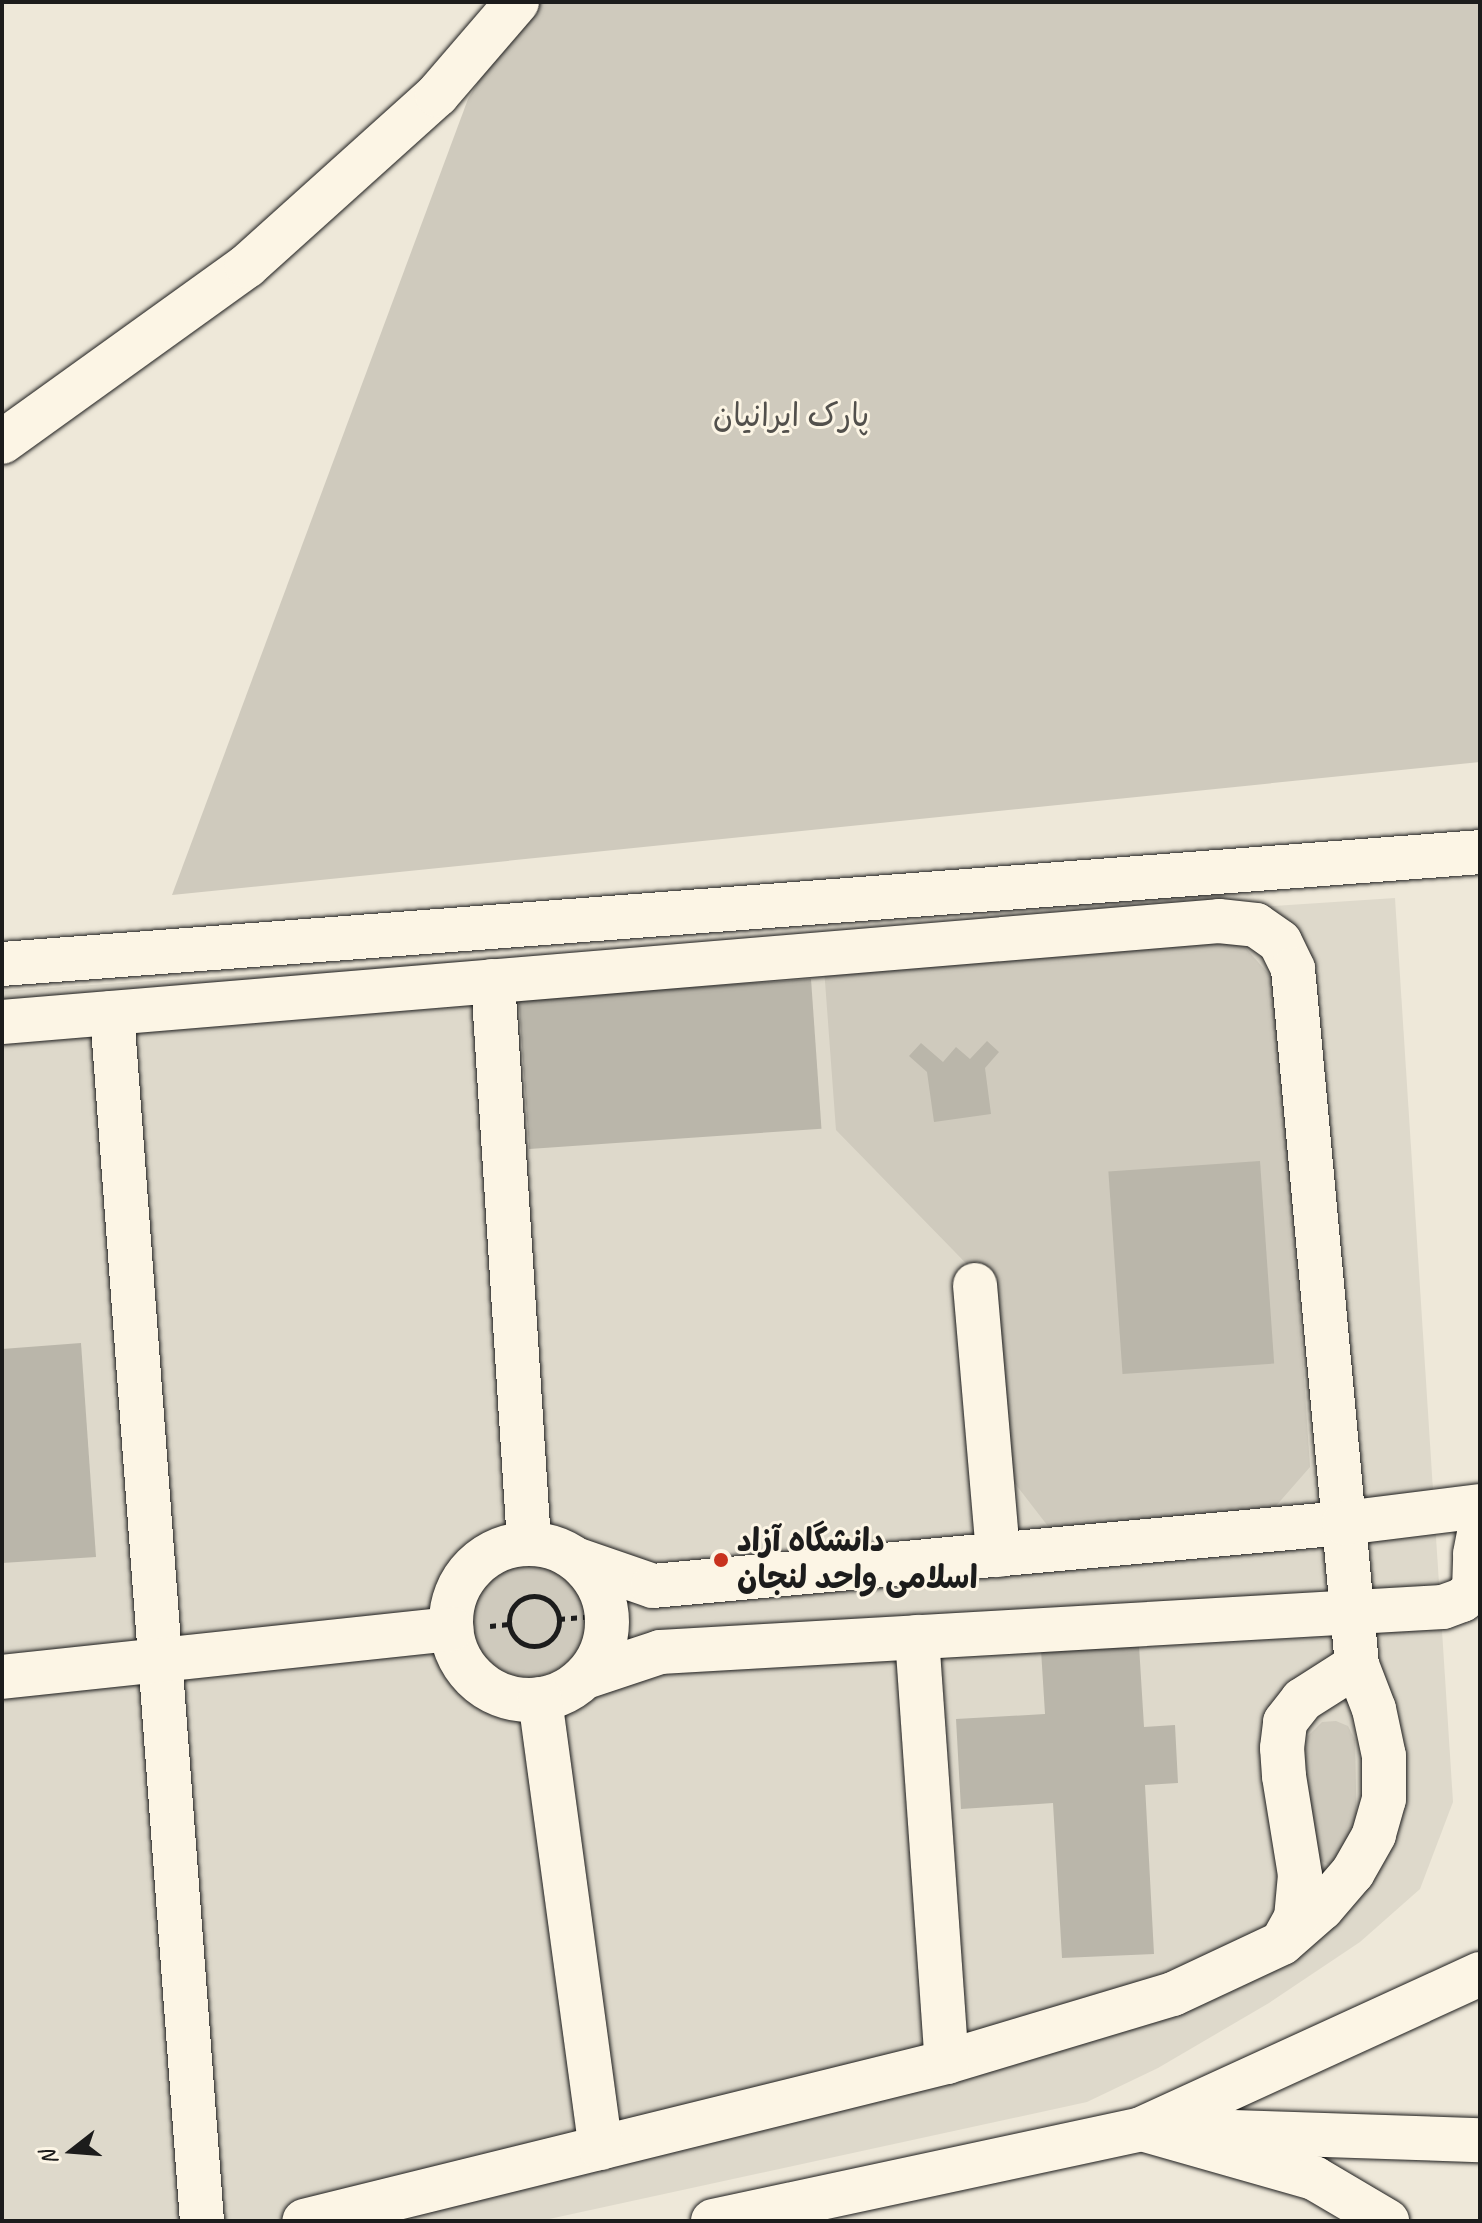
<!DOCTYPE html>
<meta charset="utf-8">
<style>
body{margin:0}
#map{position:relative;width:1482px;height:2223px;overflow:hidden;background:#eee8d9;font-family:Caveat,"Playpen Sans Arabic",sans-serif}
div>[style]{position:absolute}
.built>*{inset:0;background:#ded9cb}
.green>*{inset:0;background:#cfcabd}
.round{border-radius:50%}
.building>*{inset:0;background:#bab6aa;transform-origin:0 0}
.path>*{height:5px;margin-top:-2.5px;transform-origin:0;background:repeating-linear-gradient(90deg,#1c1c1c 0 6px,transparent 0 12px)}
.path>.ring{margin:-2.5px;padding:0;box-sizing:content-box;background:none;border:5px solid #1c1c1c;border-radius:50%}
.roads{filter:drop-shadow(0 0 2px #1c1c1c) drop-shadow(0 0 2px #1c1c1c)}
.minor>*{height:44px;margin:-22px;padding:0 22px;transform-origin:22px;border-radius:22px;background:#fcf5e5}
.minor>.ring{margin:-22px;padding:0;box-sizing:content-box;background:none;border:44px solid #fcf5e5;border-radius:50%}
.dots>*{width:22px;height:22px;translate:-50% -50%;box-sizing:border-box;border:4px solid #fcf5e5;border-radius:50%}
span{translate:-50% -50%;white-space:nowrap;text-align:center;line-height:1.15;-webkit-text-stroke:6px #fcf5e5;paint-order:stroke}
.park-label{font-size:32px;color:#52504c}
.poi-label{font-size:32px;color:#1c1c1c;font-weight:700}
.left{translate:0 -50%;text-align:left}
.frame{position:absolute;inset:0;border:4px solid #1c1c1c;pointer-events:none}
.north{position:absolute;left:32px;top:2111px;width:80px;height:80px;-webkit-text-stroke:6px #fcf5e5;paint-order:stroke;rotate:253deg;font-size:22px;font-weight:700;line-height:32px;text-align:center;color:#1c1c1c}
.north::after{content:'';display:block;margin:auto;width:28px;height:36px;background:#1c1c1c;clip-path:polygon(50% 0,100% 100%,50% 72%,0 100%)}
</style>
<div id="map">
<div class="built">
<i style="clip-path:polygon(1395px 898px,1453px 1802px,1420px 1889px,1360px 1942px,1269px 2003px,1158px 2068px,1087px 2102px,540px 2221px,2px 2221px,2px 991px)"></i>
</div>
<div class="green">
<i style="clip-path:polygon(527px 2px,1480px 2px,1480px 762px,172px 895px,468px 99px)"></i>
<i style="clip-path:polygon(1237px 938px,1278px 985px,1310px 1467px,1269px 1514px,1054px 1534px,1010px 1477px,994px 1292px,836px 1130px,824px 968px)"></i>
<i class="round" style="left:473px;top:1565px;width:112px;height:112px"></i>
<i style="clip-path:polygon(1336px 1721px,1348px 1726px,1355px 1740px,1357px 1839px,1330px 1865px,1315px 1858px,1311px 1841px,1305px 1748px,1308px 1736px,1322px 1722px)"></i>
</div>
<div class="building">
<i style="left:811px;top:979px;width:150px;height:293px;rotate:86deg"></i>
<i style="clip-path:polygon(987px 1041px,999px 1052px,985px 1068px,991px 1114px,934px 1122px,927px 1072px,909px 1056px,921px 1043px,943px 1062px,956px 1047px,970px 1059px)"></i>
<i style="left:1260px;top:1161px;width:203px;height:152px;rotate:86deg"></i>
<i style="clip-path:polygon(81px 1343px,96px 1557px,2px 1563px,2px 1349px)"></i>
<i style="clip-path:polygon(1138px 1629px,1144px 1727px,1175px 1725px,1178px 1783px,1145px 1785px,1154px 1954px,1062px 1958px,1053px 1803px,961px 1809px,956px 1719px,1045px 1714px,1040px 1634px)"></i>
</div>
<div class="path">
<i class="ring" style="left:509px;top:1596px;width:45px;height:45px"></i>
<i style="left:559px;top:1619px;width:47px;rotate:-4.9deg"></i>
<i style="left:490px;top:1626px;width:19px;rotate:-6deg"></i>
</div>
<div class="roads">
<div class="minor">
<i style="left:2px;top:442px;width:302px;rotate:-35.7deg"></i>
<i style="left:247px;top:266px;width:256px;rotate:-42deg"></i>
<i style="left:437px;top:95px;width:123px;rotate:-49.3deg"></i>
<i style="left:2px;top:964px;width:1482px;rotate:-4.33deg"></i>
<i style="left:493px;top:981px;width:563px;rotate:86.33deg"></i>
<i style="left:112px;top:1013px;width:1211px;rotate:85.74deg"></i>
<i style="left:2px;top:1022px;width:1221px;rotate:-4.74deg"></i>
<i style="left:1219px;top:921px;width:37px;rotate:6deg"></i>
<i style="left:1256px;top:925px;width:29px;rotate:35deg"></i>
<i style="left:1280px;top:942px;width:30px;rotate:64deg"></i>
<i style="left:1293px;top:969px;width:699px;rotate:84.75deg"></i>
<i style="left:1357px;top:1665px;width:47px;rotate:68.9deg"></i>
<i style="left:1374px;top:1709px;width:48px;rotate:78deg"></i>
<i style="left:1384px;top:1756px;width:43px;rotate:90deg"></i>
<i style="left:1384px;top:1799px;width:37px;rotate:106deg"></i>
<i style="left:1374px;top:1835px;width:43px;rotate:119.6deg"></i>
<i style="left:1353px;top:1872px;width:48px;rotate:130.7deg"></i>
<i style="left:1322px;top:1908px;width:53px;rotate:138.8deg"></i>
<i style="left:1282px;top:1943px;width:120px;rotate:154.9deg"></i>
<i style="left:1173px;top:1994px;width:236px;rotate:163.3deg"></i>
<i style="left:947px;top:2062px;width:662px;rotate:166.11deg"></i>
<i style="left:975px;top:1285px;width:271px;rotate:85.1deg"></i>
<i class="ring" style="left:451px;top:1544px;width:112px;height:112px"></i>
<i style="left:578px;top:1560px;width:79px;rotate:19.1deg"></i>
<i style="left:653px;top:1586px;width:694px;rotate:-5.21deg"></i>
<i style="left:1344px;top:1523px;width:137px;rotate:-7.1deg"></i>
<i style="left:917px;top:1637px;width:426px;rotate:86deg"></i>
<i style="left:2px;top:1677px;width:452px;rotate:-6.1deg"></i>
<i style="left:585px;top:1677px;width:79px;rotate:-18.4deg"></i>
<i style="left:660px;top:1652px;width:784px;rotate:-3.29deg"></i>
<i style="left:1443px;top:1607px;width:20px;rotate:-20deg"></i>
<i style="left:1462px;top:1600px;width:16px;rotate:-40deg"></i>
<i style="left:1474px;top:1590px;width:36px;rotate:-88deg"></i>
<i style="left:1475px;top:1554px;width:25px;rotate:-79deg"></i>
<i style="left:540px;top:1699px;width:453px;rotate:82.3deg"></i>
<i style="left:1283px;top:1941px;width:26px;rotate:-61deg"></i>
<i style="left:1296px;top:1918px;width:43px;rotate:-84.7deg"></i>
<i style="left:1300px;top:1875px;width:100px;rotate:-99.2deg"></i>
<i style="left:1284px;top:1776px;width:28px;rotate:-94deg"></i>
<i style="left:1282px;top:1748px;width:26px;rotate:-83deg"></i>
<i style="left:1285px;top:1722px;width:28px;rotate:-52deg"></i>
<i style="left:1302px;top:1700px;width:65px;rotate:-32.5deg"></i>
<i style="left:1480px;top:1974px;width:372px;rotate:155.4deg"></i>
<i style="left:1142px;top:2129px;width:338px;rotate:1.9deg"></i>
<i style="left:713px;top:2221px;width:439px;rotate:-12.1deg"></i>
<i style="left:1142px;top:2129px;width:179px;rotate:15.9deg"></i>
<i style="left:1314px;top:2178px;width:85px;rotate:30.5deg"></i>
</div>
</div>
<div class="dots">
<i style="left:721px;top:1560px;background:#c8321e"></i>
</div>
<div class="park-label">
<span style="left:791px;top:416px">پارک ایرانیان</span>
</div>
<div class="poi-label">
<span class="left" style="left:737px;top:1560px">دانشگاه آزاد<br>اسلامی واحد لنجان</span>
</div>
<div class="frame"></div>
<div class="north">N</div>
</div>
